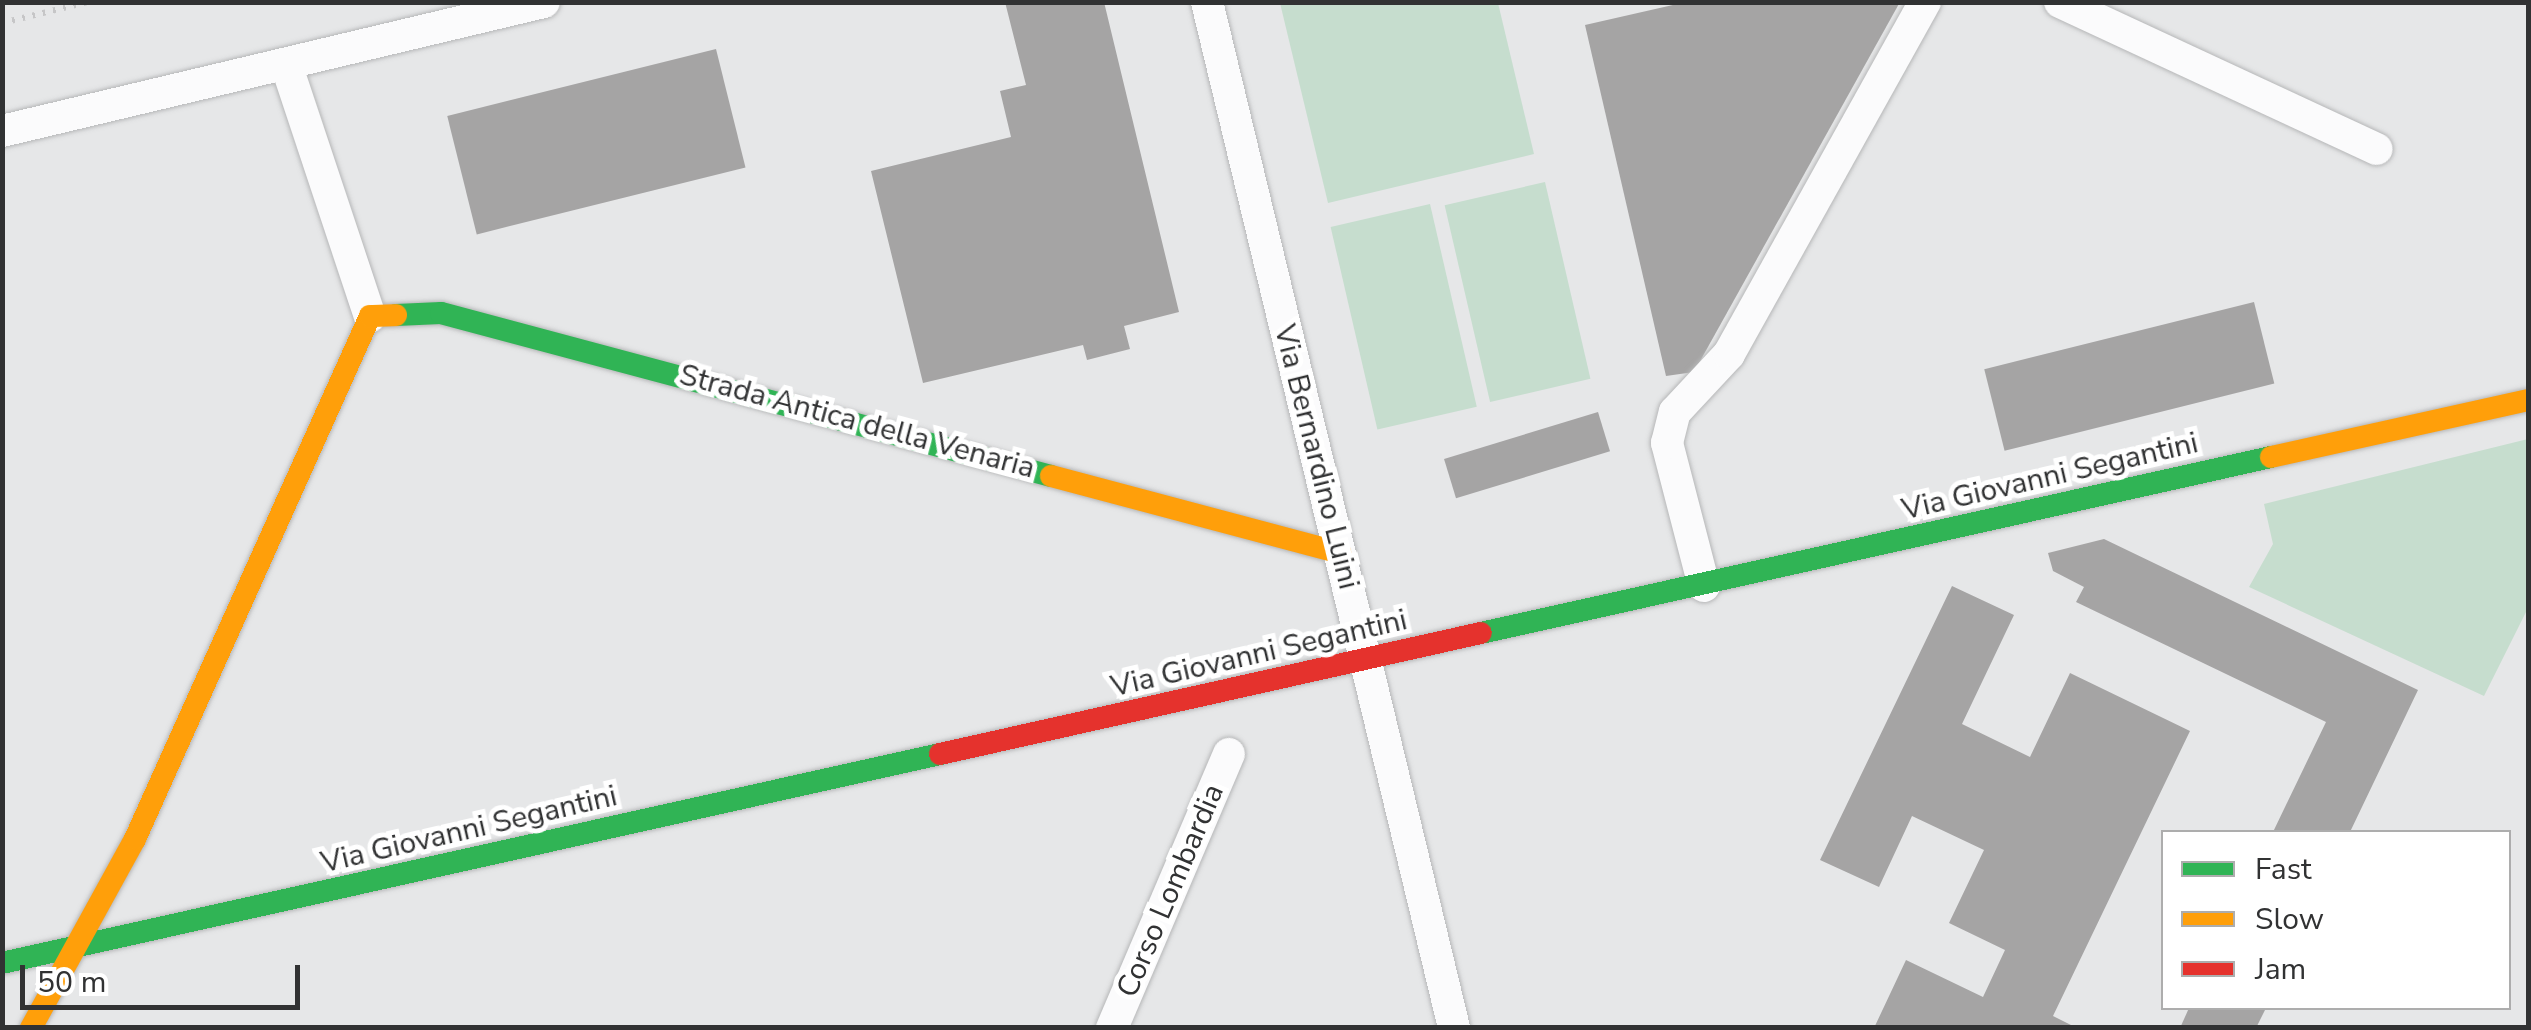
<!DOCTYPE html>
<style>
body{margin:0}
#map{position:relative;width:2531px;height:1030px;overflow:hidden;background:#e6e7e8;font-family:"Nunito Sans",sans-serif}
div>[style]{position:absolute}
.green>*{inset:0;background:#c6ddce;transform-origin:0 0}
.building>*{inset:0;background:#a5a4a4;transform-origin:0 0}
.path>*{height:6px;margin-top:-3px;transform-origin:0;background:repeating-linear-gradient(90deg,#c6c6c7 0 2.5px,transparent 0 10.5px)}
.roads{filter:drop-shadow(0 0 2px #b6b7b8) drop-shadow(0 0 2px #b6b7b8)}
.street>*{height:32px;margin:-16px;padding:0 16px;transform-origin:16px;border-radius:16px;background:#fbfbfc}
.fast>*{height:22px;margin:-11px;padding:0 11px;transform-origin:11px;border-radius:11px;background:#30b455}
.slow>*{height:22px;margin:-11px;padding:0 11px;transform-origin:11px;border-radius:11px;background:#ff9f0a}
.jam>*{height:22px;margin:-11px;padding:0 11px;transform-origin:11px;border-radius:11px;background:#e5322d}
span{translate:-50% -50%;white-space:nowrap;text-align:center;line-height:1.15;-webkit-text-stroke:10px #fff;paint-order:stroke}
.street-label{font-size:30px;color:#313233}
.frame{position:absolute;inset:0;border:5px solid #313233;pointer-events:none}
.legend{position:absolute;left:2161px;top:830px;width:350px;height:180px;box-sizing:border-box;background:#fff;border:2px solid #adadad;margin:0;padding:12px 18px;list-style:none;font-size:30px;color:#313233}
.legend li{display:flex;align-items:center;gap:20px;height:50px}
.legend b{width:50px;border:2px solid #adadad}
.scale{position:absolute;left:20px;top:965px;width:280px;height:45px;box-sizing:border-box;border:5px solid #313233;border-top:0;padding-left:12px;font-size:30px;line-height:35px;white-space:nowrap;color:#313233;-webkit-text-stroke:8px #fff;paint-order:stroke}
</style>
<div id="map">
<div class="green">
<i style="clip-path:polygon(1280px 3px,1498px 3px,1534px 154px,1328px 203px)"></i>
<i style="left:1545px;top:182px;width:202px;height:103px;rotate:77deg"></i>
<i style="left:1430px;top:204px;width:208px;height:102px;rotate:77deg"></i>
<i style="clip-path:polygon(2528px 439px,2528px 608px,2484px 696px,2249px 587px,2273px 544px,2264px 504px)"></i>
</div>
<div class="building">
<i style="clip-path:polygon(1005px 2px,1104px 2px,1179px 312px,1124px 326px,1130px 349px,1087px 360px,1083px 345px,923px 383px,871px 171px,1011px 137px,1000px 91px,1026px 85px)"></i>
<i style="clip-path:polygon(1686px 2px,1900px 2px,1694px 372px,1666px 376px,1585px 25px)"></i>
<i style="left:716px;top:49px;width:122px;height:277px;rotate:76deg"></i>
<i style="left:2254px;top:302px;width:84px;height:278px;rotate:76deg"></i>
<i style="left:1598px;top:412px;width:41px;height:161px;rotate:73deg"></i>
<i style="clip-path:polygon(2104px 539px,2418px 690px,2350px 832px,2273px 832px,2326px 722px,2076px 602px,2084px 587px,2053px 571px,2048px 553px)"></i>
<i style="clip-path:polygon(1952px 586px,2014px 615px,1962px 724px,2030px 757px,2070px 673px,2190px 731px,2053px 1016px,2077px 1028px,1874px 1028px,1906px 960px,1983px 997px,2005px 950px,1949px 923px,1984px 850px,1912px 816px,1879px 887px,1820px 860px)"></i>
<i style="clip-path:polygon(2189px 1008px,2266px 1008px,2256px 1028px,2180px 1028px)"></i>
</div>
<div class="path">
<i style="left:2px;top:23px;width:89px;rotate:-13.7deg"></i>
</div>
<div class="roads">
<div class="street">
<i style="left:1207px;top:2px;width:1055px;rotate:76.46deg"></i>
<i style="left:2060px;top:2px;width:349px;rotate:24.9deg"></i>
<i style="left:286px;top:64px;width:266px;rotate:71.6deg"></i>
<i style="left:2px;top:131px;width:557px;rotate:-13.39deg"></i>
<i style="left:1704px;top:586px;width:148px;rotate:-104.5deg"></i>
<i style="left:1667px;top:443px;width:32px;rotate:-76deg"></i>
<i style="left:1675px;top:412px;width:79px;rotate:-47deg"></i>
<i style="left:1729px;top:354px;width:403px;rotate:-60.9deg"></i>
<i style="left:1112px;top:1028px;width:298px;rotate:-66.9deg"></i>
</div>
<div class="fast">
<i style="left:396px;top:315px;width:45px;rotate:-2.5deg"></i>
<i style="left:441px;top:313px;width:631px;rotate:14.96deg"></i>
<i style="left:1481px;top:633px;width:809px;rotate:-12.56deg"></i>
<i style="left:2px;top:963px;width:961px;rotate:-12.56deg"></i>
</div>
<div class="slow">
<i style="left:2271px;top:457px;width:263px;rotate:-12.5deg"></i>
<i style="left:1051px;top:476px;width:299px;rotate:14.9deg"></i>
<i style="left:31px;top:1028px;width:216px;rotate:-61.2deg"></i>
<i style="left:135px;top:839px;width:573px;rotate:-65.8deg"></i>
<i style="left:370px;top:316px;width:26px;rotate:-2deg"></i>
</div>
<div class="jam">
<i style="left:940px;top:754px;width:554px;rotate:-12.61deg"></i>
</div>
</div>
<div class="street-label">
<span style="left:857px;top:422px;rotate:15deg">Strada Antica della Venaria</span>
<span style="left:1316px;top:457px;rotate:76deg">Via Bernardino Luini</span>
<span style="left:2050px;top:477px;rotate:-13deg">Via Giovanni Segantini</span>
<span style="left:1259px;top:654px;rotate:-13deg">Via Giovanni Segantini</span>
<span style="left:469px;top:830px;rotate:-13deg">Via Giovanni Segantini</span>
<span style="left:1171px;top:891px;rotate:-67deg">Corso Lombardia</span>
</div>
<div class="frame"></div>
<ul class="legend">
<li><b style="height:12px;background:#30b455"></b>Fast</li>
<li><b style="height:12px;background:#ff9f0a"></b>Slow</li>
<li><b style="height:12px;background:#e5322d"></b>Jam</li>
</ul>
<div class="scale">50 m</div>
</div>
